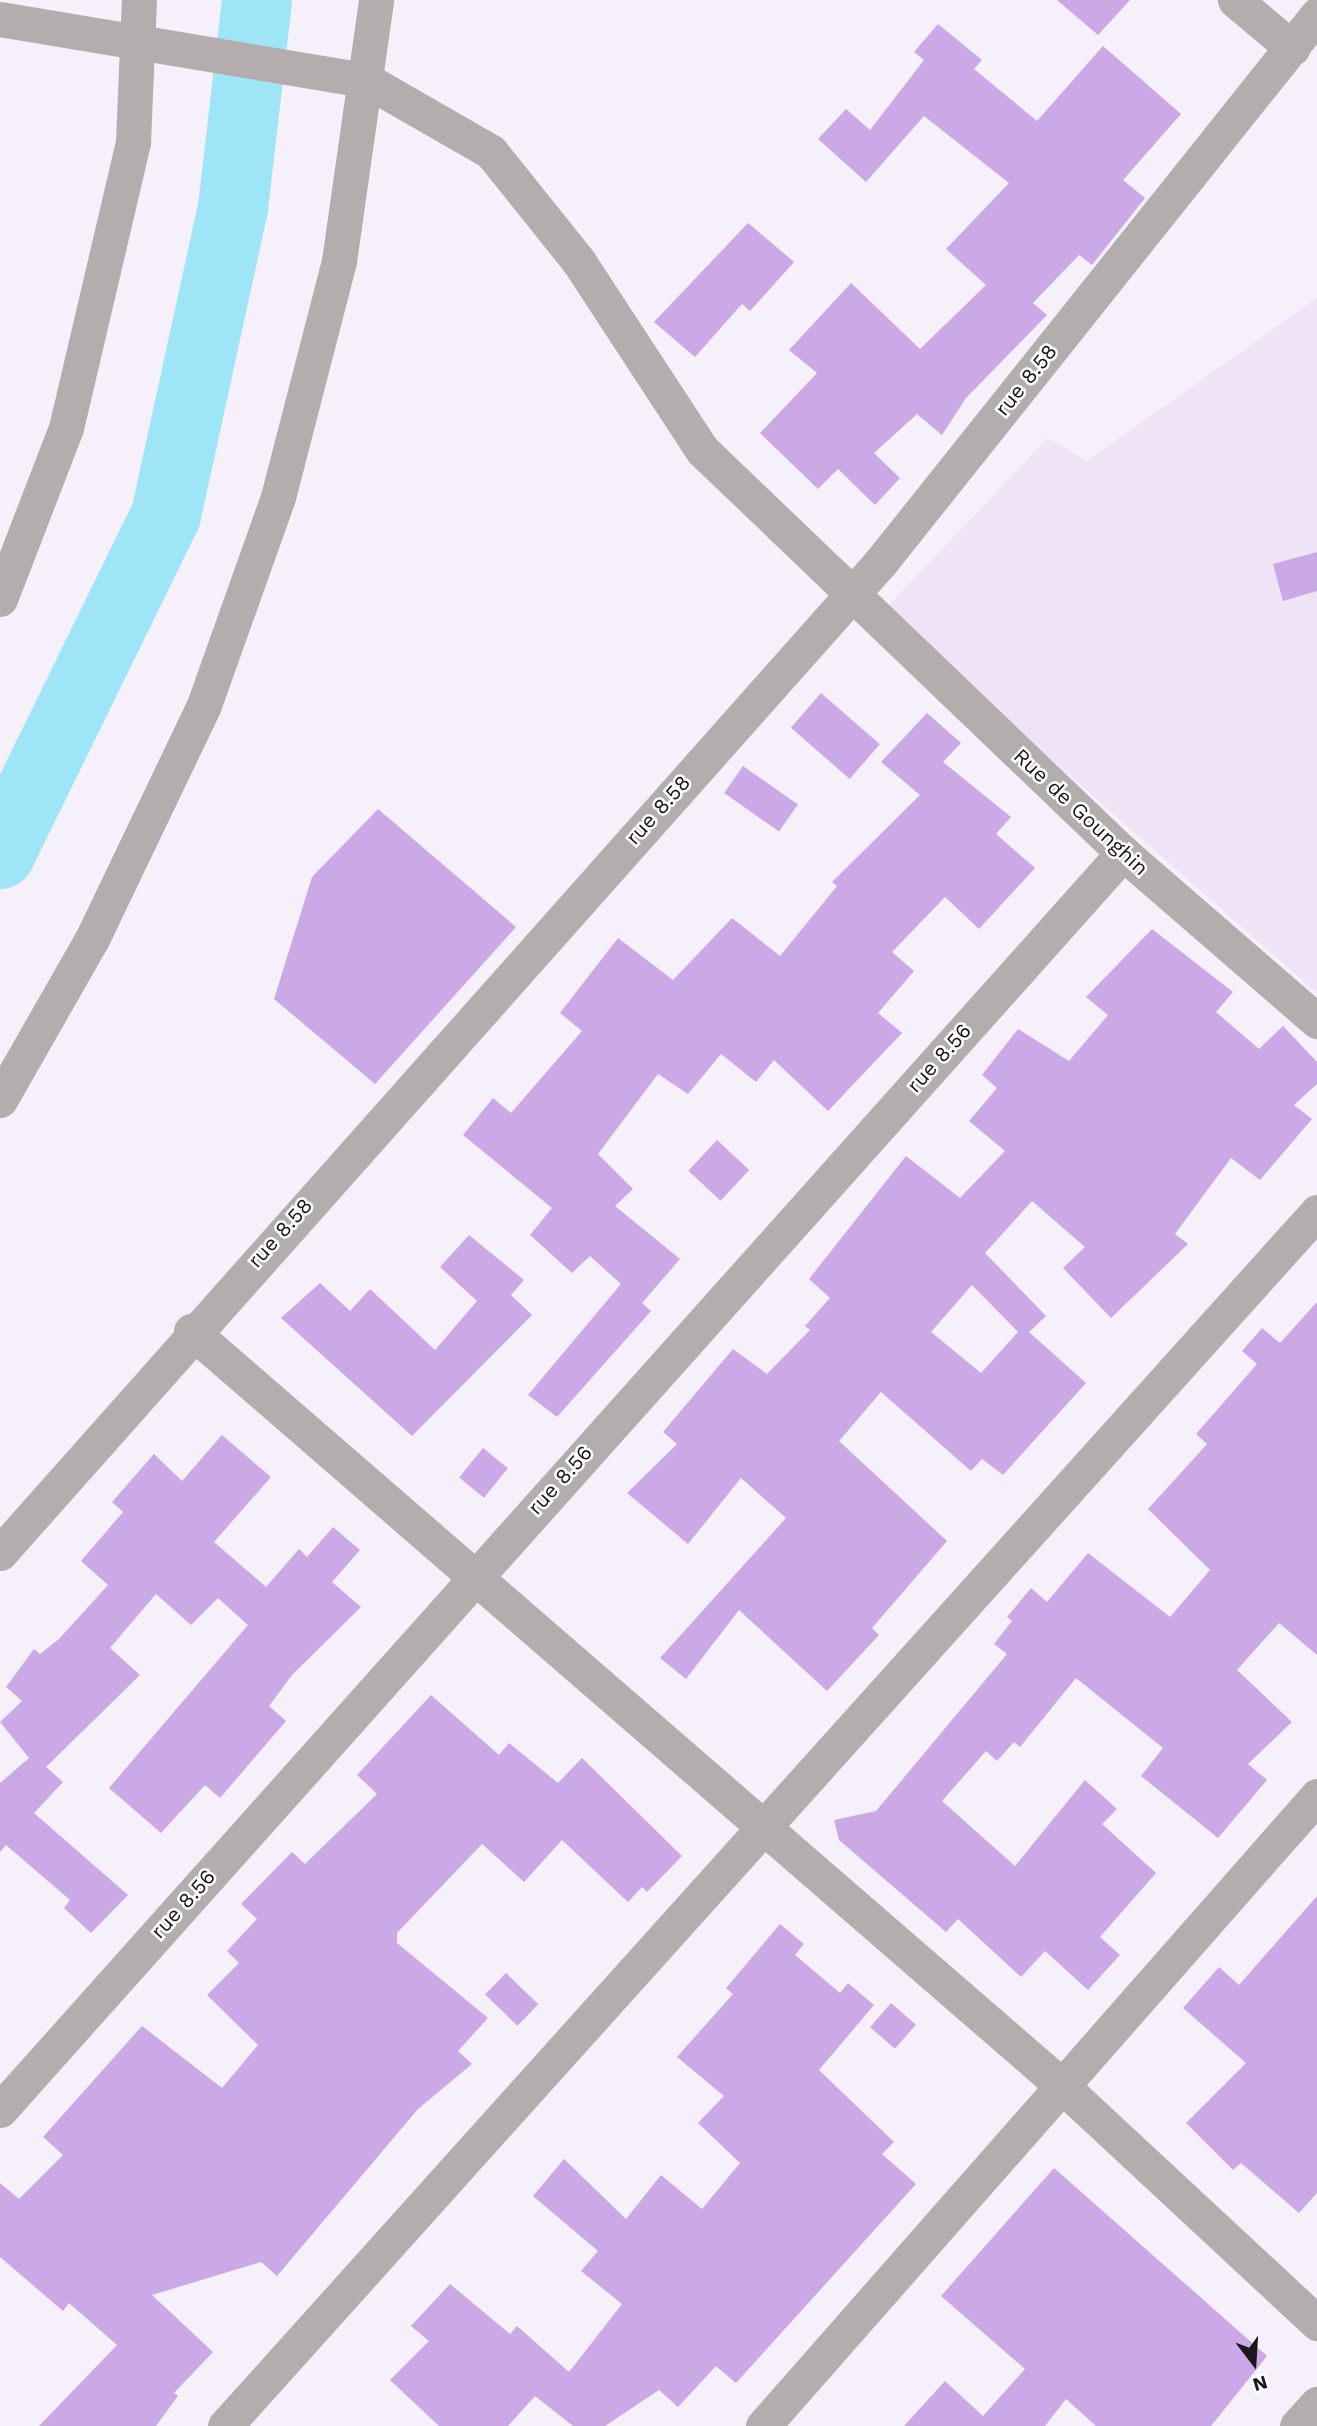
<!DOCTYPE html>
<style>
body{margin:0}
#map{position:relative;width:1317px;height:2426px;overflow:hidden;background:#f5f0fa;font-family:"Work Sans",sans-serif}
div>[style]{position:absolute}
.built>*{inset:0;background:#eee4f5}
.river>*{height:70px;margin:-35px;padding:0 35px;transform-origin:35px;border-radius:35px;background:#9fe5f8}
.building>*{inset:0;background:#cba8e6;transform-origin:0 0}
.minor>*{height:35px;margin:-17.5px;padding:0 17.5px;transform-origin:17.5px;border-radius:17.5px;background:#b3adad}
span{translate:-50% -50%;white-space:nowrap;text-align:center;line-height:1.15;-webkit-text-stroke:5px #fff;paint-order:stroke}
.street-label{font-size:21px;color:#1a181b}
.north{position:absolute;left:1219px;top:2328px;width:70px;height:70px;-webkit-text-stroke:5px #fff;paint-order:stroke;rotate:163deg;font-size:19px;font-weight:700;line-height:28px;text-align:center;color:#1a181b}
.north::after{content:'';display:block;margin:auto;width:24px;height:32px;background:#1a181b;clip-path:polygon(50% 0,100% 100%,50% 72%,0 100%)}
</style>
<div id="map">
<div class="built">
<i style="clip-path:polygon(1317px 298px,1317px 993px,883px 611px,1048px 438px,1087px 461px)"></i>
</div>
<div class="river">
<i style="left:0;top:854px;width:377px;rotate:-63.9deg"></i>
<i style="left:166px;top:515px;width:314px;rotate:-77.7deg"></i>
<i style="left:233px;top:208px;width:209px;rotate:-83.4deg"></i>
</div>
<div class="building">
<i style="clip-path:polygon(1057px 0,1130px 0,1098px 35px)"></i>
<i style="clip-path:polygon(938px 24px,982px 60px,974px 69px,1037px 121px,1103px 46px,1181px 114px,1123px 180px,1145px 198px,1092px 265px,1079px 255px,1033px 303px,1047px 315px,966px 398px,942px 435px,917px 414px,874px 453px,900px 478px,875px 505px,838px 469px,818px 489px,760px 433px,817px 373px,789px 350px,851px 283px,920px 349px,986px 285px,946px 249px,1009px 183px,924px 116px,866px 182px,818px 139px,846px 109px,870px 130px,924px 60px,914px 52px)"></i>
<i style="clip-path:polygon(748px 223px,794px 262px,750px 311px,742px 304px,695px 357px,654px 322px)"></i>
<i style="clip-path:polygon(1317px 552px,1317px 591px,1283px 601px,1273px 564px)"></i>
<i style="left:821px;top:693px;width:78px;height:46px;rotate:41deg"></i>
<i style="clip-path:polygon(927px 713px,961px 743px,943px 762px,1011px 817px,996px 834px,1035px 868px,979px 929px,945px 897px,892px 952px,914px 971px,878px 1013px,902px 1033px,828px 1111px,774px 1060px,756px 1082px,721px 1054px,688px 1094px,658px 1074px,598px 1154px,633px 1189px,615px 1206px,680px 1259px,642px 1303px,651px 1311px,557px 1417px,528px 1395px,621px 1284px,590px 1256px,572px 1273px,530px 1235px,552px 1208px,463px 1135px,493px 1098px,511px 1113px,582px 1031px,560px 1013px,618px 938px,673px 980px,732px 918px,780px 956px,837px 886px,832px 882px,920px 795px,881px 762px)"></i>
<i style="left:743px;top:766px;width:67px;height:33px;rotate:35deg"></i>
<i style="clip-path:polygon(378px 809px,516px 927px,375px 1084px,274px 999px,312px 877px)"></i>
<i style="clip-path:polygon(evenodd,1152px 929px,1233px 992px,1216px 1012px,1259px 1049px,1283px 1026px,1317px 1062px,1317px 1084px,1294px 1105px,1312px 1119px,1260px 1180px,1231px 1158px,1175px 1234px,1188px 1244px,1111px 1318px,1063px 1268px,1085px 1247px,1032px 1201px,985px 1253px,1046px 1316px,1029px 1332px,1086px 1383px,1003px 1475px,982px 1459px,971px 1471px,881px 1392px,839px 1441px,947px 1541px,872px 1628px,879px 1635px,827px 1691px,739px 1610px,686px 1679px,660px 1658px,786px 1518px,741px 1478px,688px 1544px,627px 1493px,677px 1444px,663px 1432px,733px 1349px,767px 1374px,810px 1330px,805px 1326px,830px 1298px,809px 1279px,906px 1156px,960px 1198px,1005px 1151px,969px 1121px,997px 1088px,982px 1075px,1018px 1029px,1069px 1061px,1108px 1015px,1086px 997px,1152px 929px,972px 1285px,1018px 1332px,981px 1373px,931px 1332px,972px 1285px)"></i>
<i style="left:717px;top:1140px;width:44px;height:42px;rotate:43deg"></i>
<i style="clip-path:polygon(469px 1235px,524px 1280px,511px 1295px,532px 1315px,412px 1436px,281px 1318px,320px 1283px,350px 1311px,370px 1289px,435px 1350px,477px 1301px,440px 1267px)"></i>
<i style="clip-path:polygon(1317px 1302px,1317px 1655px,1279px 1623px,1237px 1670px,1292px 1722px,1248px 1764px,1267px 1780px,1218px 1838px,1141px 1776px,1163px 1748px,1076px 1678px,1020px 1747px,1014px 1742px,997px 1761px,986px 1751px,942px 1801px,1015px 1866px,1085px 1780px,1117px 1809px,1102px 1824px,1156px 1873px,1100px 1937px,1120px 1955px,1088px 1990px,1045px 1951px,1021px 1977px,958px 1919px,946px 1932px,839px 1840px,834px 1820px,876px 1811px,1007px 1654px,994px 1644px,1012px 1621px,1007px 1617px,1031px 1588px,1047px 1602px,1088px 1553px,1170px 1617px,1210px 1570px,1148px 1509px,1207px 1444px,1196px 1434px,1257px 1364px,1242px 1351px,1262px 1328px,1280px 1343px)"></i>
<i style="clip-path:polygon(222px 1435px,271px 1477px,214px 1542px,266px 1587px,299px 1549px,307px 1557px,333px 1527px,360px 1550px,332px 1582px,361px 1607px,292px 1675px,269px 1706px,286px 1721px,220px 1798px,205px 1785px,161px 1833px,109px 1788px,248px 1625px,218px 1598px,191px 1625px,156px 1594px,110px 1648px,140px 1675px,46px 1767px,63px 1782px,34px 1813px,128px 1895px,91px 1933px,64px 1908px,70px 1900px,6px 1845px,0 1852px,0 1783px,29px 1758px,0 1722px,22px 1701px,6px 1687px,34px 1649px,40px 1654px,59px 1639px,108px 1585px,81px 1561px,123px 1512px,112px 1502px,154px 1454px,182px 1481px)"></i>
<i style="left:483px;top:1448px;width:32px;height:38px;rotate:39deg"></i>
<i style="clip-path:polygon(431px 1695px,499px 1755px,509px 1743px,558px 1783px,582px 1758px,682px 1856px,647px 1892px,642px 1887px,628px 1902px,562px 1840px,524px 1882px,482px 1844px,397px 1933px,397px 1943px,488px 2018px,458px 2051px,472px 2064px,418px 2109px,277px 2276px,261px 2262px,152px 2295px,213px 2352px,174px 2393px,178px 2396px,156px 2426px,39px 2426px,117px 2345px,69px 2303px,63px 2311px,0 2257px,0 2183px,19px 2199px,63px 2155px,43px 2137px,142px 2026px,222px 2088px,258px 2045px,207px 1995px,239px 1963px,227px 1951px,257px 1919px,241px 1904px,292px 1852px,305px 1864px,377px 1794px,357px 1775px)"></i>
<i style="clip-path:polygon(1317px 1896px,1317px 2193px,1299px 2213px,1241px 2163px,1233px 2170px,1186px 2123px,1246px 2063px,1183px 2008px,1219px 1967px,1239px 1985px)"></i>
<i style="clip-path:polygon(780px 1924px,804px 1944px,795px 1955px,840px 1993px,848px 1983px,874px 2005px,819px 2070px,894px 2142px,882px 2154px,916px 2184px,736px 2383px,716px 2366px,678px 2407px,659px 2390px,605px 2426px,573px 2426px,535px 2396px,508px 2426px,439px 2426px,390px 2380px,429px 2341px,411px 2326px,450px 2284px,510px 2334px,517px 2326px,569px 2372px,622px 2304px,581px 2271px,598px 2251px,533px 2196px,564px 2159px,626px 2219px,661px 2175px,702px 2209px,740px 2163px,698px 2123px,724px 2096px,677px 2057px,733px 1994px,726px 1988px)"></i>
<i style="left:506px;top:1973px;width:45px;height:30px;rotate:44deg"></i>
<i style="left:891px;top:2003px;width:33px;height:32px;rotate:41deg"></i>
<i style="clip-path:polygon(1054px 2168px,1267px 2356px,1211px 2426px,1096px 2426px,1066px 2399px,1045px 2426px,904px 2426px,945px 2381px,983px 2416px,1025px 2369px,941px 2296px)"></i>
</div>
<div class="minor">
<i style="left:1235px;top:0;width:75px;rotate:40.1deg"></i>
<i style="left:0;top:19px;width:371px;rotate:9.5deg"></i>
<i style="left:366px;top:80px;width:144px;rotate:29.9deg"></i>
<i style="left:491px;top:152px;width:141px;rotate:51.3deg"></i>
<i style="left:579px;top:262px;width:225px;rotate:56.8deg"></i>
<i style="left:702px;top:450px;width:583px;rotate:43.75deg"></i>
<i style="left:1123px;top:853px;width:257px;rotate:40.9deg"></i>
<i style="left:0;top:599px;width:183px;rotate:-68.9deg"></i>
<i style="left:66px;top:428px;width:294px;rotate:-76.8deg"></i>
<i style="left:133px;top:142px;width:142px;rotate:-87.6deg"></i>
<i style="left:0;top:1100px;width:185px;rotate:-60.3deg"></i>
<i style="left:92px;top:939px;width:259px;rotate:-64.4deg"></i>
<i style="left:204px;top:705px;width:221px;rotate:-70.4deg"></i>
<i style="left:278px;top:497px;width:244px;rotate:-75.5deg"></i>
<i style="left:339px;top:261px;width:264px;rotate:-81.9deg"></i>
<i style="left:191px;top:1331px;width:1151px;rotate:40.91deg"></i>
<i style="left:1061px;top:2085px;width:350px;rotate:42.9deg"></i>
<i style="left:0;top:1553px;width:1325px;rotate:-48.37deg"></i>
<i style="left:880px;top:563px;width:701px;rotate:-51.43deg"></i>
<i style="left:0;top:2110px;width:1686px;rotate:-48.22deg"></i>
<i style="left:225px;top:2426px;width:1633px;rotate:-48.03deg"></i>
<i style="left:763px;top:2426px;width:839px;rotate:-48.67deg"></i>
<i style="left:1297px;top:2426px;width:30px;rotate:-48deg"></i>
</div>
<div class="street-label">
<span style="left:1026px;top:380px;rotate:-51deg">rue 8.58</span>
<span style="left:658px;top:810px;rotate:-48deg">rue 8.58</span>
<span style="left:1081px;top:812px;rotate:43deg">Rue de Gounghin</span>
<span style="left:939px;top:1058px;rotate:-48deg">rue 8.56</span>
<span style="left:280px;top:1233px;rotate:-48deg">rue 8.58</span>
<span style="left:560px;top:1480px;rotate:-48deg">rue 8.56</span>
<span style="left:183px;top:1904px;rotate:-48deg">rue 8.56</span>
</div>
<div class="north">N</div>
</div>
